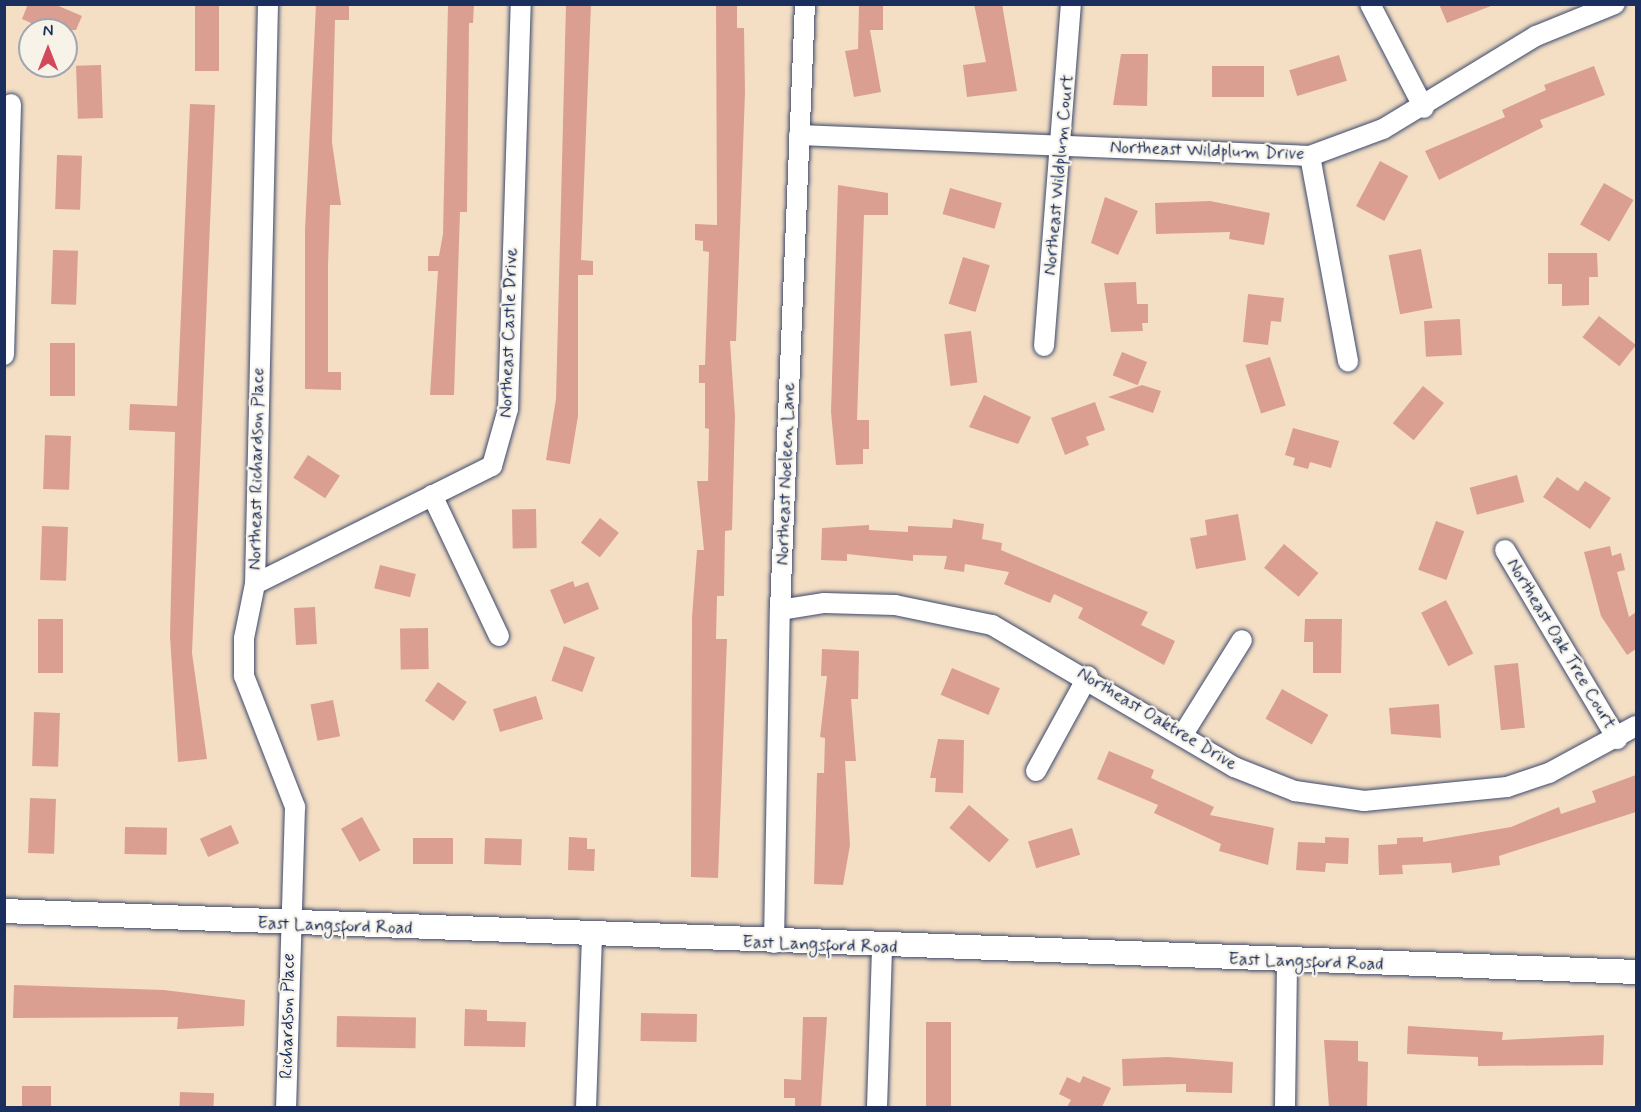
<!DOCTYPE html>
<style>
body{margin:0}
#map{position:relative;width:1641px;height:1112px;overflow:hidden;background:#f4dfc5;font-family:Mynerve,sans-serif}
div>[style]{position:absolute}
.building>*{inset:0;background:#da9f90;transform-origin:0 0}
.roads{filter:drop-shadow(0 0 2px #3c496d) drop-shadow(0 0 2px #3c496d)}
.minor>*{height:20px;margin:-10px;padding:0 10px;transform-origin:10px;border-radius:10px;background:#fff}
.tertiary>*{height:24px;margin:-12px;padding:0 12px;transform-origin:12px;border-radius:12px;background:#fff}
span{translate:-50% -50%;white-space:nowrap;text-align:center;line-height:1.15;-webkit-text-stroke:4.5px #f7f3e8;paint-order:stroke}
.street-label{font-size:18px;color:#1b2f5e}
.frame{position:absolute;inset:0;border:6px solid #1b2f5e;pointer-events:none}
.north{position:absolute;left:18px;top:18px;width:60px;height:60px;box-sizing:border-box;background:#f7f3e8;border:2px solid #9fa5b1;border-radius:50%;rotate:0deg;font-size:16px;font-weight:700;line-height:24px;text-align:center;color:#1b2f5e}
.north::after{content:'';display:block;margin:auto;width:21px;height:27px;background:#d1495b;clip-path:polygon(50% 0,100% 100%,50% 72%,0 100%)}
</style>
<div id="map">
<div class="building">
<i style="clip-path:polygon(28px 4px,54px 4px,82px 16px,76px 30px,47px 30px,22px 19px)"></i>
<i style="left:195px;top:4px;width:24px;height:67px"></i>
<i style="clip-path:polygon(316px 4px,349px 5px,349px 20px,335px 20px,332px 142px,341px 205px,330px 205px,328px 266px,328px 372px,341px 372px,341px 390px,305px 389px,305px 230px)"></i>
<i style="clip-path:polygon(448px 4px,474px 4px,473px 23px,469px 23px,467px 212px,460px 212px,454px 395px,430px 395px,438px 271px,428px 271px,428px 256px,439px 256px,443px 234px)"></i>
<i style="clip-path:polygon(566px 4px,591px 4px,581px 260px,593px 261px,593px 275px,578px 275px,578px 416px,570px 464px,546px 460px,556px 399px)"></i>
<i style="clip-path:polygon(716px 4px,737px 4px,737px 28px,744px 28px,745px 92px,736px 341px,730px 341px,735px 416px,732px 530px,725px 531px,724px 596px,717px 596px,716px 639px,727px 639px,718px 878px,691px 877px,692px 617px,697px 550px,704px 550px,697px 481px,708px 481px,709px 429px,705px 428px,705px 383px,699px 383px,699px 365px,705px 365px,709px 252px,703px 251px,703px 241px,695px 240px,695px 224px,717px 225px)"></i>
<i style="clip-path:polygon(859px 4px,883px 4px,883px 30px,870px 30px,881px 92px,854px 97px,845px 51px,858px 49px)"></i>
<i style="clip-path:polygon(974px 4px,1002px 4px,1017px 91px,967px 97px,963px 65px,986px 62px)"></i>
<i style="clip-path:polygon(1439px 4px,1490px 4px,1491px 6px,1447px 23px)"></i>
<i style="clip-path:polygon(1121px 54px,1148px 54px,1147px 106px,1113px 105px)"></i>
<i style="left:1339px;top:55px;width:27px;height:52px;rotate:73deg"></i>
<i style="left:101px;top:65px;width:53px;height:25px;rotate:88deg"></i>
<i style="left:1264px;top:66px;width:31px;height:52px;rotate:90deg"></i>
<i style="clip-path:polygon(1594px 66px,1605px 95px,1540px 120px,1543px 127px,1439px 180px,1425px 151px,1505px 117px,1502px 110px,1546px 90px,1544px 85px)"></i>
<i style="clip-path:polygon(190px 104px,215px 105px,192px 653px,207px 759px,178px 762px,170px 636px,175px 432px,129px 430px,130px 404px,177px 406px)"></i>
<i style="left:57px;top:155px;width:25px;height:54px;rotate:2deg"></i>
<i style="left:1380px;top:161px;width:32px;height:51px;rotate:28deg"></i>
<i style="left:1604px;top:183px;width:34px;height:48px;rotate:30deg"></i>
<i style="clip-path:polygon(838px 185px,888px 193px,888px 215px,864px 215px,857px 420px,869px 420px,869px 449px,863px 449px,863px 464px,836px 465px,831px 412px)"></i>
<i style="left:950px;top:188px;width:54px;height:27px;rotate:16deg"></i>
<i style="clip-path:polygon(1105px 197px,1138px 211px,1118px 255px,1091px 243px)"></i>
<i style="clip-path:polygon(1210px 201px,1270px 213px,1264px 245px,1229px 239px,1230px 232px,1156px 234px,1155px 203px)"></i>
<i style="left:1421px;top:249px;width:60px;height:33px;rotate:79deg"></i>
<i style="left:53px;top:250px;width:25px;height:54px;rotate:2deg"></i>
<i style="clip-path:polygon(1548px 253px,1597px 253px,1598px 277px,1589px 277px,1589px 305px,1562px 306px,1562px 284px,1548px 284px)"></i>
<i style="left:963px;top:257px;width:28px;height:49px;rotate:17deg"></i>
<i style="clip-path:polygon(1136px 282px,1137px 304px,1148px 304px,1148px 323px,1142px 323px,1143px 331px,1111px 332px,1104px 283px)"></i>
<i style="clip-path:polygon(1248px 294px,1284px 298px,1281px 322px,1271px 321px,1268px 345px,1243px 342px)"></i>
<i style="left:1599px;top:316px;width:47px;height:27px;rotate:38deg"></i>
<i style="left:1460px;top:319px;width:36px;height:36px;rotate:87deg"></i>
<i style="left:971px;top:331px;width:52px;height:27px;rotate:83deg"></i>
<i style="left:50px;top:343px;width:25px;height:53px"></i>
<i style="left:1122px;top:352px;width:27px;height:25px;rotate:22deg"></i>
<i style="left:1270px;top:357px;width:51px;height:26px;rotate:72deg"></i>
<i style="clip-path:polygon(1142px 385px,1161px 391px,1153px 413px,1108px 397px)"></i>
<i style="left:1423px;top:386px;width:27px;height:48px;rotate:39deg"></i>
<i style="clip-path:polygon(984px 395px,1031px 417px,1018px 444px,969px 427px)"></i>
<i style="clip-path:polygon(1095px 402px,1105px 430px,1086px 437px,1089px 445px,1065px 455px,1051px 418px)"></i>
<i style="clip-path:polygon(1293px 428px,1339px 441px,1331px 468px,1310px 462px,1308px 469px,1293px 465px,1295px 458px,1285px 455px)"></i>
<i style="left:45px;top:435px;width:26px;height:54px;rotate:2deg"></i>
<i style="left:308px;top:455px;width:38px;height:27px;rotate:33deg"></i>
<i style="left:1517px;top:475px;width:28px;height:49px;rotate:75deg"></i>
<i style="clip-path:polygon(1557px 477px,1578px 491px,1585px 481px,1611px 498px,1590px 529px,1543px 497px)"></i>
<i style="left:536px;top:509px;width:39px;height:24px;rotate:89deg"></i>
<i style="clip-path:polygon(1238px 514px,1246px 560px,1196px 569px,1190px 538px,1207px 535px,1205px 520px)"></i>
<i style="left:600px;top:518px;width:24px;height:31px;rotate:38deg"></i>
<i style="clip-path:polygon(953px 519px,984px 524px,982px 539px,1002px 543px,1001px 550px,1148px 612px,1141px 625px,1175px 641px,1164px 665px,1078px 618px,1083px 608px,1054px 594px,1050px 603px,1004px 584px,1009px 572px,965px 564px,964px 572px,944px 569px,947px 556px,913px 555px,913px 561px,847px 554px,847px 561px,821px 560px,822px 528px,869px 525px,869px 530px,908px 532px,908px 526px,952px 528px)"></i>
<i style="left:1436px;top:521px;width:30px;height:52px;rotate:20deg"></i>
<i style="left:42px;top:526px;width:26px;height:54px;rotate:2deg"></i>
<i style="left:1284px;top:544px;width:45px;height:31px;rotate:40deg"></i>
<i style="clip-path:polygon(1610px 546px,1612px 556px,1621px 553px,1625px 570px,1617px 572px,1629px 617px,1636px 612px,1636px 649px,1627px 655px,1601px 616px,1584px 552px)"></i>
<i style="left:380px;top:565px;width:37px;height:24px;rotate:14deg"></i>
<i style="clip-path:polygon(573px 581px,575px 587px,588px 582px,599px 609px,564px 624px,550px 590px)"></i>
<i style="left:1446px;top:600px;width:60px;height:28px;rotate:63deg"></i>
<i style="left:315px;top:607px;width:37px;height:21px;rotate:87deg"></i>
<i style="left:38px;top:619px;width:25px;height:54px"></i>
<i style="clip-path:polygon(1305px 619px,1342px 619px,1341px 673px,1313px 673px,1313px 642px,1304px 642px)"></i>
<i style="left:428px;top:628px;width:41px;height:28px;rotate:89deg"></i>
<i style="left:564px;top:646px;width:33px;height:37px;rotate:20deg"></i>
<i style="clip-path:polygon(822px 649px,859px 651px,858px 699px,851px 699px,856px 761px,845px 761px,850px 845px,843px 885px,814px 884px,817px 773px,824px 773px,825px 738px,820px 737px,827px 676px,821px 676px)"></i>
<i style="left:1518px;top:663px;width:65px;height:24px;rotate:84deg"></i>
<i style="left:952px;top:668px;width:52px;height:29px;rotate:23deg"></i>
<i style="left:438px;top:682px;width:35px;height:23px;rotate:35deg"></i>
<i style="left:1282px;top:689px;width:53px;height:34px;rotate:29deg"></i>
<i style="left:536px;top:696px;width:24px;height:45px;rotate:73deg"></i>
<i style="left:333px;top:700px;width:37px;height:23px;rotate:79deg"></i>
<i style="clip-path:polygon(1439px 704px,1441px 738px,1391px 734px,1389px 708px)"></i>
<i style="left:34px;top:712px;width:26px;height:54px;rotate:2deg"></i>
<i style="clip-path:polygon(938px 739px,964px 740px,963px 793px,935px 792px,936px 778px,930px 778px)"></i>
<i style="clip-path:polygon(1109px 751px,1154px 770px,1151px 778px,1214px 807px,1210px 815px,1274px 828px,1268px 865px,1219px 851px,1221px 844px,1154px 813px,1158px 805px,1097px 779px)"></i>
<i style="clip-path:polygon(1636px 775px,1636px 812px,1499px 856px,1500px 865px,1452px 873px,1451px 863px,1402px 865px,1403px 874px,1379px 875px,1378px 845px,1397px 844px,1397px 838px,1423px 837px,1423px 842px,1511px 827px,1559px 807px,1561px 814px,1596px 802px,1592px 791px)"></i>
<i style="left:30px;top:798px;width:26px;height:55px;rotate:2deg"></i>
<i style="left:969px;top:805px;width:53px;height:30px;rotate:41deg"></i>
<i style="left:362px;top:817px;width:38px;height:24px;rotate:61deg"></i>
<i style="left:231px;top:825px;width:20px;height:34px;rotate:66deg"></i>
<i style="left:125px;top:827px;width:42px;height:27px;rotate:1deg"></i>
<i style="left:1072px;top:828px;width:28px;height:46px;rotate:73deg"></i>
<i style="clip-path:polygon(569px 837px,587px 838px,587px 849px,595px 849px,594px 871px,568px 870px)"></i>
<i style="clip-path:polygon(1325px 837px,1349px 838px,1348px 864px,1326px 863px,1325px 872px,1296px 870px,1298px 842px,1325px 843px)"></i>
<i style="left:413px;top:838px;width:40px;height:26px"></i>
<i style="left:485px;top:838px;width:37px;height:26px;rotate:2deg"></i>
<i style="clip-path:polygon(14px 985px,164px 990px,245px 1000px,244px 1026px,177px 1029px,178px 1017px,13px 1018px)"></i>
<i style="clip-path:polygon(465px 1009px,487px 1010px,487px 1021px,526px 1022px,525px 1047px,464px 1046px)"></i>
<i style="left:641px;top:1013px;width:56px;height:28px;rotate:1deg"></i>
<i style="left:337px;top:1016px;width:79px;height:31px;rotate:1deg"></i>
<i style="clip-path:polygon(803px 1017px,827px 1017px,821px 1107px,795px 1107px,795px 1098px,784px 1098px,784px 1079px,801px 1080px)"></i>
<i style="left:926px;top:1022px;width:25px;height:85px"></i>
<i style="clip-path:polygon(1408px 1026px,1503px 1032px,1502px 1040px,1604px 1035px,1603px 1065px,1478px 1066px,1478px 1057px,1407px 1054px)"></i>
<i style="clip-path:polygon(1324px 1040px,1358px 1041px,1358px 1061px,1368px 1062px,1367px 1107px,1329px 1107px)"></i>
<i style="clip-path:polygon(1168px 1057px,1233px 1062px,1232px 1093px,1186px 1092px,1186px 1084px,1123px 1086px,1122px 1059px)"></i>
<i style="clip-path:polygon(1083px 1076px,1111px 1088px,1102px 1107px,1067px 1107px,1071px 1100px,1059px 1094px,1067px 1077px,1080px 1083px)"></i>
<i style="left:22px;top:1086px;width:29px;height:21px"></i>
<i style="left:180px;top:1092px;width:34px;height:15px;rotate:2deg"></i>
</div>
<div class="roads">
<div class="minor">
<i style="left:268px;top:4px;width:580px;rotate:91.28deg"></i>
<i style="left:255px;top:584px;width:55px;rotate:101.5deg"></i>
<i style="left:244px;top:638px;width:38px;rotate:90deg"></i>
<i style="left:244px;top:676px;width:141px;rotate:68.7deg"></i>
<i style="left:295px;top:807px;width:301px;rotate:91.7deg"></i>
<i style="left:1370px;top:4px;width:117px;rotate:62.6deg"></i>
<i style="left:799px;top:135px;width:511px;rotate:2.35deg"></i>
<i style="left:1310px;top:156px;width:78px;rotate:-20.3deg"></i>
<i style="left:1383px;top:129px;width:179px;rotate:-31.3deg"></i>
<i style="left:1536px;top:36px;width:85px;rotate:-22.1deg"></i>
<i style="left:1310px;top:156px;width:209px;rotate:79.5deg"></i>
<i style="left:1044px;top:346px;width:343px;rotate:-85.5deg"></i>
<i style="left:4px;top:355px;width:251px;rotate:-88.4deg"></i>
<i style="left:432px;top:495px;width:156px;rotate:64.6deg"></i>
<i style="left:1505px;top:550px;width:220px;rotate:59.3deg"></i>
<i style="left:255px;top:584px;width:265px;rotate:-26.5deg"></i>
<i style="left:492px;top:466px;width:59px;rotate:-74.3deg"></i>
<i style="left:508px;top:409px;width:405px;rotate:-88.2deg"></i>
<i style="left:780px;top:610px;width:45px;rotate:-9deg"></i>
<i style="left:824px;top:603px;width:71px;rotate:1.6deg"></i>
<i style="left:895px;top:605px;width:99px;rotate:11.7deg"></i>
<i style="left:992px;top:625px;width:281px;rotate:30.4deg"></i>
<i style="left:1234px;top:767px;width:66px;rotate:21.5deg"></i>
<i style="left:1295px;top:791px;width:70px;rotate:8.2deg"></i>
<i style="left:1364px;top:801px;width:144px;rotate:-5.6deg"></i>
<i style="left:1507px;top:787px;width:44px;rotate:-18.4deg"></i>
<i style="left:1549px;top:773px;width:99px;rotate:-28.4deg"></i>
<i style="left:1182px;top:736px;width:113px;rotate:-58deg"></i>
<i style="left:1036px;top:771px;width:108px;rotate:-61.3deg"></i>
<i style="left:774px;top:943px;width:333px;rotate:-89deg"></i>
<i style="left:780px;top:610px;width:607px;rotate:-87.64deg"></i>
<i style="left:586px;top:1108px;width:172px;rotate:-88deg"></i>
<i style="left:877px;top:1108px;width:161px;rotate:-88.2deg"></i>
<i style="left:1285px;top:1108px;width:146px;rotate:-89.2deg"></i>
</div>
<div class="tertiary">
<i style="left:4px;top:911px;width:1633px;rotate:2.14deg"></i>
</div>
</div>
<div class="street-label">
<span style="left:1207px;top:151px;rotate:2deg">Northeast Wildplum Drive</span>
<span style="left:1059px;top:175px;rotate:-85deg">Northeast Wildplum Court</span>
<span style="left:509px;top:333px;rotate:-88deg">Northeast Castle Drive</span>
<span style="left:257px;top:469px;rotate:-89deg">Northeast Richardson Place</span>
<span style="left:786px;top:474px;rotate:-88deg">Northeast Noeleen Lane</span>
<span style="left:1561px;top:644px;rotate:59deg">Northeast Oak Tree Court</span>
<span style="left:1157px;top:719px;rotate:31deg">Northeast Oaktree Drive</span>
<span style="left:335px;top:926px;rotate:2deg">East Langsford Road</span>
<span style="left:820px;top:945px;rotate:2deg">East Langsford Road</span>
<span style="left:1306px;top:962px;rotate:2deg">East Langsford Road</span>
<span style="left:288px;top:1016px;rotate:-89deg">Richardson Place</span>
</div>
<div class="frame"></div>
<div class="north">N</div>
</div>
